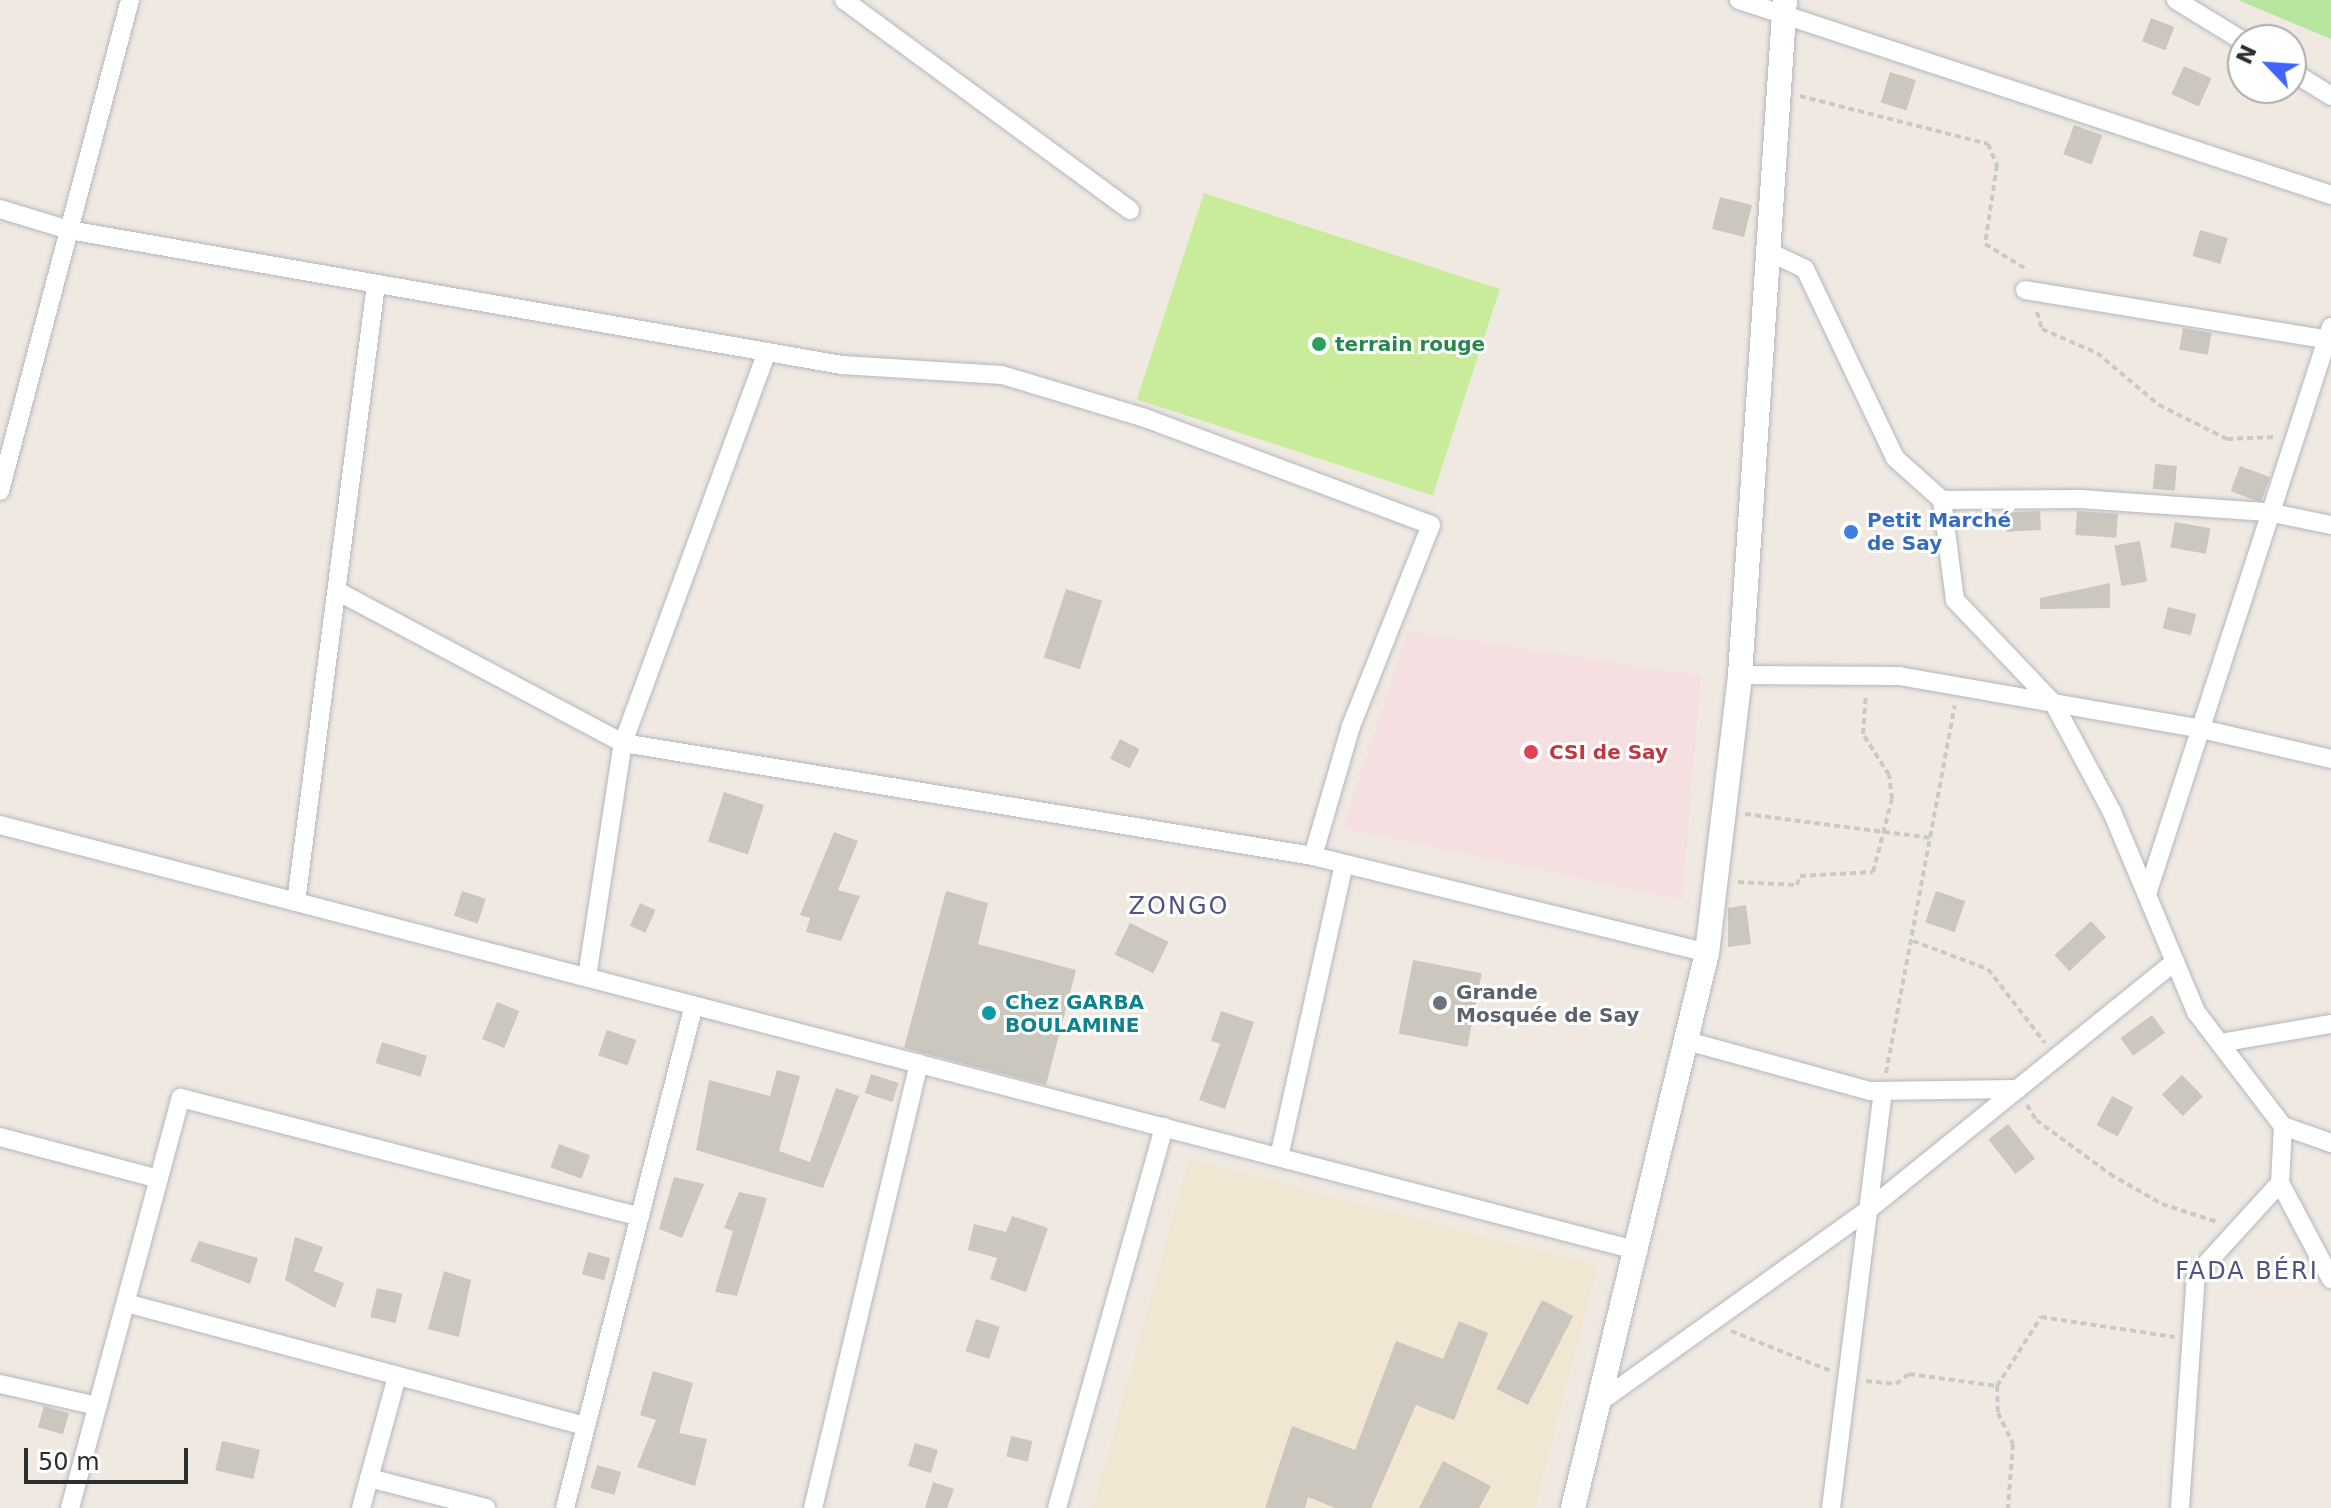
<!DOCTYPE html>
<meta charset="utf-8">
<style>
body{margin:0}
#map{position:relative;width:2331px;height:1508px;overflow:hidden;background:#efe9e1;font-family:"DejaVu Sans",sans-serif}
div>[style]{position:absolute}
.education>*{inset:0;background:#f0e6d1}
.medical>*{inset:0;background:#f5dfe0}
.green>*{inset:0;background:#b6e59e}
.pitch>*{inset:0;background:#c9ec9a;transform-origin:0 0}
.building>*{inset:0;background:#cbc7bf;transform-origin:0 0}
.path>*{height:4px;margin-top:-2px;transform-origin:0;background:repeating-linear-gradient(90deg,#c9c9c9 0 6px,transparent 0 10px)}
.roads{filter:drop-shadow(0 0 2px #b4b7c1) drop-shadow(0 0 2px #b4b7c1)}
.minor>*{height:18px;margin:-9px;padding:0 9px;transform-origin:9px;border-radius:9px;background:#fff}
.tertiary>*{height:24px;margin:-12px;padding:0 12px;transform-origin:12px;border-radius:12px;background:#fff}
.dots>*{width:22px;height:22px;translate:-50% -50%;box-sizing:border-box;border:4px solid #fff;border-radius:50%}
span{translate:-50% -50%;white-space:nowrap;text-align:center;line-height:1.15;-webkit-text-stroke:6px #fff;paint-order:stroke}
.leisure-label{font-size:20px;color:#27864d;font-weight:700}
.left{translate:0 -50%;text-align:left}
.shop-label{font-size:20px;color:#366cbe;font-weight:700}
.health-label{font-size:20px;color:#be3a42;font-weight:700}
.worship-label{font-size:20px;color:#5b616d;font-weight:700}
.culture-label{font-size:20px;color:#0d838f;font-weight:700}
.quarter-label{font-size:24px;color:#4d5680;letter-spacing:2px}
.north{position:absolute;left:2227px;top:24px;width:80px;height:80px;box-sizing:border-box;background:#fff;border:2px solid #ababab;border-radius:50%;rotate:295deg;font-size:22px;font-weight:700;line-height:32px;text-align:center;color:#2e2e2e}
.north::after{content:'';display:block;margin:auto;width:28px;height:36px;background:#4264fb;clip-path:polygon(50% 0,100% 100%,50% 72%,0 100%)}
.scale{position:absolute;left:24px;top:1448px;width:164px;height:36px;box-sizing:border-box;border:4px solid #2e2e2e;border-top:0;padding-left:10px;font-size:24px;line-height:28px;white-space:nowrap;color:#2e2e2e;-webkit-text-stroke:6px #fff;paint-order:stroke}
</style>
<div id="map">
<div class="education">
<i style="clip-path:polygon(1189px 1159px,1597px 1266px,1535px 1508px,1093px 1508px)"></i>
</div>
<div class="medical">
<i style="clip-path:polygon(1408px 631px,1701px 676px,1682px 900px,1343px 828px)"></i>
</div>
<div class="green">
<i style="clip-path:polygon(2238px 0,2331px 0,2331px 39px)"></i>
</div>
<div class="pitch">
<i style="left:1204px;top:193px;width:311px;height:217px;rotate:18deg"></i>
</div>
<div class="building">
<i style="left:2151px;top:18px;width:25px;height:25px;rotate:21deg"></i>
<i style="left:2184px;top:66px;width:30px;height:31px;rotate:24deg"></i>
<i style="left:1890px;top:72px;width:27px;height:32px;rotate:17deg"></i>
<i style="left:2074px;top:125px;width:30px;height:31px;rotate:20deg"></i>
<i style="left:1720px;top:197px;width:33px;height:33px;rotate:14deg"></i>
<i style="left:2200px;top:230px;width:29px;height:27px;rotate:16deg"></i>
<i style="left:2183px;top:328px;width:29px;height:22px;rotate:10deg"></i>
<i style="left:2155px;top:464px;width:22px;height:25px;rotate:5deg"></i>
<i style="left:2240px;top:466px;width:32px;height:27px;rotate:20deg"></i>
<i style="left:2040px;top:511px;width:19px;height:35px;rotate:87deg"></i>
<i style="left:2077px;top:511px;width:41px;height:24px;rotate:4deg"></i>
<i style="left:2175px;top:522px;width:36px;height:26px;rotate:10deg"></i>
<i style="left:2140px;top:541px;width:41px;height:26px;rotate:80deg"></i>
<i style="clip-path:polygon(2110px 583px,2110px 608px,2040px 609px,2040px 598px)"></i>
<i style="left:1066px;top:589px;width:38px;height:72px;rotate:18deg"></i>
<i style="left:2168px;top:607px;width:29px;height:22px;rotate:14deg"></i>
<i style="left:1120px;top:739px;width:22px;height:22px;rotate:27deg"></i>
<i style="left:724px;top:792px;width:42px;height:52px;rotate:18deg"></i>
<i style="clip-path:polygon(834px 832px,858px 841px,838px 890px,860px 896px,841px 941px,806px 932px,810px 918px,800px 915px)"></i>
<i style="left:462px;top:891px;width:25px;height:26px;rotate:18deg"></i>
<i style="clip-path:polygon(946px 891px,988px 903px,978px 944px,1076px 970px,1046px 1085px,904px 1048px)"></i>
<i style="left:1936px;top:891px;width:31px;height:33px;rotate:19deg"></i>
<i style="left:640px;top:903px;width:17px;height:25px;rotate:24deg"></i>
<i style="clip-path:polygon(1746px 905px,1751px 944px,1728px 947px,1728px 908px)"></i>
<i style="left:2091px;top:921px;width:22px;height:50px;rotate:47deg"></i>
<i style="left:1130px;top:923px;width:43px;height:35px;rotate:26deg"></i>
<i style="left:1413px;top:960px;width:70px;height:75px;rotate:11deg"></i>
<i style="left:497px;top:1002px;width:24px;height:40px;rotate:22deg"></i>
<i style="clip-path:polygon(1221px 1011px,1254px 1022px,1225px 1109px,1199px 1100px,1220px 1044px,1211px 1041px)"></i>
<i style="left:2152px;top:1015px;width:22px;height:39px;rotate:54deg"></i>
<i style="left:607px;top:1030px;width:31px;height:27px;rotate:19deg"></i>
<i style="left:382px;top:1042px;width:47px;height:22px;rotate:17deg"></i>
<i style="clip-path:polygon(777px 1070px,800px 1076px,779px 1151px,810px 1162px,836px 1088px,859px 1096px,823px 1188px,696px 1150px,709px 1080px,770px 1096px)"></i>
<i style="left:871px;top:1074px;width:29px;height:20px;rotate:18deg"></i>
<i style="left:2182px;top:1075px;width:30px;height:28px;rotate:46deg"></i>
<i style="left:2112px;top:1096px;width:24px;height:33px;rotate:28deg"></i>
<i style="left:2008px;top:1124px;width:44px;height:25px;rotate:52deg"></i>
<i style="left:559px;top:1144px;width:33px;height:25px;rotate:20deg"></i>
<i style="clip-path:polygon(674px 1177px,704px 1184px,682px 1238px,659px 1229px)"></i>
<i style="clip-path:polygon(739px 1192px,767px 1198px,737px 1296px,715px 1292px,733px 1231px,724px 1228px)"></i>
<i style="clip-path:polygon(1012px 1216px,1048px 1228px,1026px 1292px,990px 1279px,997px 1258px,968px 1250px,974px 1224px,1006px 1232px)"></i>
<i style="clip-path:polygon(295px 1237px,323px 1247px,314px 1271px,344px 1283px,335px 1308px,285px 1280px)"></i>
<i style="clip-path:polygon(199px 1241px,258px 1258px,250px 1284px,190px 1261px)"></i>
<i style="left:588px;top:1252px;width:23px;height:23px;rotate:15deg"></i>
<i style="clip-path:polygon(444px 1271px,471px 1280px,459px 1337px,428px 1329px)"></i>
<i style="left:377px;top:1288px;width:26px;height:30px;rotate:13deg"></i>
<i style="left:1542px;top:1300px;width:35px;height:100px;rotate:27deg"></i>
<i style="left:976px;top:1319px;width:25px;height:34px;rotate:18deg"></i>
<i style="clip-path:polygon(1459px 1321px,1488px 1333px,1454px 1420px,1416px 1405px,1371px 1508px,1335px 1508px,1308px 1497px,1305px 1508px,1265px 1508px,1292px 1426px,1355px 1450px,1396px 1341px,1443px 1359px)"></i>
<i style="clip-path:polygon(653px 1371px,693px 1383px,679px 1433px,707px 1439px,695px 1486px,637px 1467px,656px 1420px,640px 1415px)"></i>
<i style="left:44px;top:1406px;width:26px;height:22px;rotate:16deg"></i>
<i style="left:1011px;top:1436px;width:22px;height:21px;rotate:13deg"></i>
<i style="left:222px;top:1441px;width:39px;height:30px;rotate:13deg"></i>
<i style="left:915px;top:1443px;width:24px;height:24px;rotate:17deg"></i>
<i style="clip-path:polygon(1443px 1461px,1491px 1486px,1479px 1508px,1419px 1508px)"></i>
<i style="left:597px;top:1465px;width:25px;height:24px;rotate:16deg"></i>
<i style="clip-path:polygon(933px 1482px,954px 1489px,947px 1508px,925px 1508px)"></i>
</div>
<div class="path">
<i style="left:1800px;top:96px;width:194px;rotate:14.3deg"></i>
<i style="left:1988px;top:144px;width:23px;rotate:67deg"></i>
<i style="left:1997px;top:165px;width:80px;rotate:98.6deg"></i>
<i style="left:1985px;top:244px;width:50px;rotate:31.2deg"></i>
<i style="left:2037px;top:312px;width:18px;rotate:74deg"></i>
<i style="left:2042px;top:329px;width:60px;rotate:23.6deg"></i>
<i style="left:2097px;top:353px;width:81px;rotate:40deg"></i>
<i style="left:2159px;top:405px;width:76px;rotate:26.6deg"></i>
<i style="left:2227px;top:439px;width:49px;rotate:-2.3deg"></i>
<i style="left:1745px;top:814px;width:190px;rotate:7.3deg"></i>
<i style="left:1738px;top:882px;width:59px;rotate:2.9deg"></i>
<i style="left:1797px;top:885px;width:9px;rotate:-72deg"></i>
<i style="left:1800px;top:876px;width:73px;rotate:-3.1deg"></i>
<i style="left:1873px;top:872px;width:75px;rotate:-75.4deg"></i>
<i style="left:1892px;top:799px;width:24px;rotate:-97deg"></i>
<i style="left:1889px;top:775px;width:49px;rotate:-122.4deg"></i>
<i style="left:1863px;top:734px;width:40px;rotate:-85.7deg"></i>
<i style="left:1913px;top:941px;width:80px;rotate:20.5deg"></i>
<i style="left:1988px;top:969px;width:93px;rotate:52.4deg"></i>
<i style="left:1886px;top:1073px;width:374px;rotate:-79.4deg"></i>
<i style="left:2027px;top:1105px;width:17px;rotate:59deg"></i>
<i style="left:2036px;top:1120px;width:92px;rotate:36.1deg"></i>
<i style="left:2110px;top:1174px;width:60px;rotate:30deg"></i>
<i style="left:2162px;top:1204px;width:58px;rotate:18.1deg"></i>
<i style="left:1731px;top:1331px;width:108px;rotate:21.8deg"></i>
<i style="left:1866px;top:1381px;width:30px;rotate:6deg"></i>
<i style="left:1896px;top:1384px;width:16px;rotate:-38deg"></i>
<i style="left:1909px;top:1374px;width:89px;rotate:7.8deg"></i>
<i style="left:1997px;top:1386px;width:82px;rotate:-57.5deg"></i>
<i style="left:2041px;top:1317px;width:135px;rotate:8.5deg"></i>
<i style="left:1997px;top:1386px;width:27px;rotate:88deg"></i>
<i style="left:1998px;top:1413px;width:34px;rotate:64deg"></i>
<i style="left:2013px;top:1444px;width:64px;rotate:94.5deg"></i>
</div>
<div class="roads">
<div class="minor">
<i style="left:844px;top:0;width:355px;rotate:36.3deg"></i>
<i style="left:1739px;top:0;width:623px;rotate:18.23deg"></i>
<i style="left:2176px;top:0;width:79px;rotate:31.5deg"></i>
<i style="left:2291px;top:71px;width:47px;rotate:32deg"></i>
<i style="left:0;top:209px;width:72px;rotate:16.9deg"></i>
<i style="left:69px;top:230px;width:785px;rotate:9.91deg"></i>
<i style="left:842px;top:365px;width:160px;rotate:3.6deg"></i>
<i style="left:1002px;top:375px;width:149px;rotate:16.7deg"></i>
<i style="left:1145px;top:418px;width:305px;rotate:20.5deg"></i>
<i style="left:1431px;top:525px;width:216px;rotate:111.7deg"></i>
<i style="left:1351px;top:726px;width:135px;rotate:106.3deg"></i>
<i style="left:1767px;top:251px;width:42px;rotate:25.3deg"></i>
<i style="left:1805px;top:269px;width:209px;rotate:64.5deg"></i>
<i style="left:1895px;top:458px;width:63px;rotate:41.8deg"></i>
<i style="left:1942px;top:500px;width:101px;rotate:82.6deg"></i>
<i style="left:1955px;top:600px;width:144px;rotate:46.4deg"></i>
<i style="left:2054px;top:704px;width:123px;rotate:61.8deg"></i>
<i style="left:2112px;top:812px;width:217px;rotate:67.2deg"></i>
<i style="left:2196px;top:1012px;width:143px;rotate:52.7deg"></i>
<i style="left:2283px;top:1126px;width:51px;rotate:19.5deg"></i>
<i style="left:2025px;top:290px;width:310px;rotate:9.3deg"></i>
<i style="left:0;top:491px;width:508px;rotate:-75.17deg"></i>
<i style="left:1942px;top:500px;width:138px;rotate:-0.4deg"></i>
<i style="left:2080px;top:499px;width:188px;rotate:4deg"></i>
<i style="left:2268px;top:512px;width:64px;rotate:11.7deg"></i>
<i style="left:337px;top:591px;width:324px;rotate:28deg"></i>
<i style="left:623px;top:743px;width:699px;rotate:9.3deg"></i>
<i style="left:1313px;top:856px;width:406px;rotate:13.8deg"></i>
<i style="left:1740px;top:675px;width:159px;rotate:0.4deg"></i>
<i style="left:1899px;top:676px;width:303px;rotate:9.9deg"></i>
<i style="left:2197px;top:728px;width:138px;rotate:13deg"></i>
<i style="left:0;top:825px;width:1693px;rotate:14.57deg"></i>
<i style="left:2147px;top:894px;width:596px;rotate:-72.02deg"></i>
<i style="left:296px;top:902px;width:623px;rotate:-82.62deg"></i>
<i style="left:587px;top:977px;width:237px;rotate:-81.3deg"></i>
<i style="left:623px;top:743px;width:417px;rotate:-69.8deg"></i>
<i style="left:1687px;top:1041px;width:190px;rotate:15.3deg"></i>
<i style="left:1870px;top:1091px;width:148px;rotate:-0.8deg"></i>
<i style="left:2220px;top:1043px;width:113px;rotate:-9.7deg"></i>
<i style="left:0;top:1137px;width:164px;rotate:14.8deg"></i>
<i style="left:1279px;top:1157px;width:300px;rotate:-77.5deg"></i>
<i style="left:2280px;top:1183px;width:109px;rotate:62deg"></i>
<i style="left:126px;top:1303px;width:476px;rotate:15deg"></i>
<i style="left:0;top:1384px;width:100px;rotate:12.7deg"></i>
<i style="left:1601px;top:1401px;width:328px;rotate:-35.6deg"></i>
<i style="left:1868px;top:1210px;width:395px;rotate:-39deg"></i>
<i style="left:369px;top:1478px;width:121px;rotate:14.4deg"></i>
<i style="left:70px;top:1508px;width:425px;rotate:-74.9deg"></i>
<i style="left:181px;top:1098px;width:474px;rotate:14.5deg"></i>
<i style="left:361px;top:1508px;width:137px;rotate:-74.7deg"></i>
<i style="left:565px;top:1508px;width:519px;rotate:-75.62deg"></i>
<i style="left:813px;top:1508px;width:457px;rotate:-76.6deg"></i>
<i style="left:1057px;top:1508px;width:396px;rotate:-74.3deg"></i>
<i style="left:1831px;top:1508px;width:420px;rotate:-82.9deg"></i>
<i style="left:2180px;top:1508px;width:234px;rotate:-86.1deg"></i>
<i style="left:2196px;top:1275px;width:125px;rotate:-47.6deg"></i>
<i style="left:2280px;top:1183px;width:57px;rotate:-87deg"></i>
</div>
<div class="tertiary">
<i style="left:1573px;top:1508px;width:571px;rotate:-76.43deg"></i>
<i style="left:1707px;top:953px;width:280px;rotate:-83.2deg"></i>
<i style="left:1740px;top:675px;width:676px;rotate:-86.19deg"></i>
</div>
</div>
<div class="dots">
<i style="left:1319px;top:344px;background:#2e9e5b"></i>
<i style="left:1851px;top:532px;background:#3f7fe0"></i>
<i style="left:1531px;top:752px;background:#e0444e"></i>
<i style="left:1440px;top:1003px;background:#6b7280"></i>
<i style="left:989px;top:1013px;background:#0f9aa8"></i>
</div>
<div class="leisure-label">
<span class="left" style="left:1335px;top:344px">terrain rouge</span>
</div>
<div class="shop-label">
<span class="left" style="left:1867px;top:532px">Petit Marché<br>de Say</span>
</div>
<div class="health-label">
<span class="left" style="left:1549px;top:752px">CSI de Say</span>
</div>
<div class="worship-label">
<span class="left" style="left:1456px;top:1004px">Grande<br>Mosquée de Say</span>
</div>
<div class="culture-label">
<span class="left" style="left:1005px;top:1014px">Chez GARBA<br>BOULAMINE</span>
</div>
<div class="quarter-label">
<span style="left:1179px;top:907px">ZONGO</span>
<span style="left:2247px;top:1272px">FADA BÉRI</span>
</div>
<div class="north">N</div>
<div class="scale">50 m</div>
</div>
